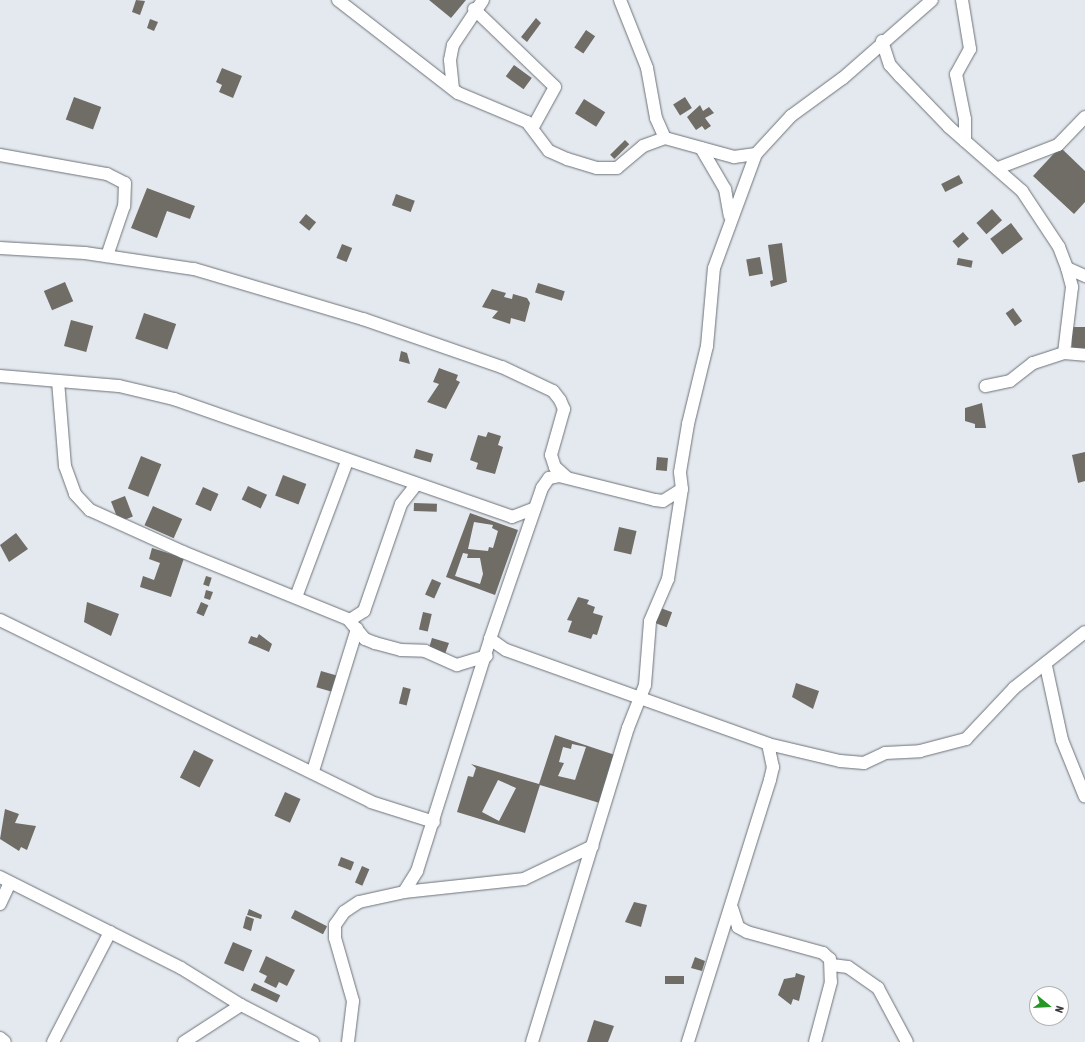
<!DOCTYPE html>
<style>
body{margin:0}
#map{position:relative;width:1085px;height:1042px;overflow:hidden;background:#e4e9f0;font-family:"Asap Condensed",sans-serif}
div>[style]{position:absolute}
.building>*{inset:0;background:#706c66;transform-origin:0 0}
.roads{filter:drop-shadow(0 0 1px #6d7277) drop-shadow(0 0 1px #6d7277)}
.minor>*{height:12px;margin:-6px;padding:0 6px;transform-origin:6px;border-radius:6px;background:#fff}
span{translate:-50% -50%;white-space:nowrap;text-align:center;line-height:1.15;-webkit-text-stroke:4px #fff;paint-order:stroke}
.north{position:absolute;left:1029px;top:986px;width:40px;height:40px;box-sizing:border-box;background:#fff;border:1px solid #b0b1b2;border-radius:50%;rotate:108deg;font-size:11px;font-weight:700;line-height:16px;text-align:center;color:#3a3c3f}
.north::after{content:'';display:block;margin:auto;width:14px;height:18px;background:#269725;clip-path:polygon(50% 0,100% 100%,50% 72%,0 100%)}
</style>
<div id="map">
<div class="building">
<i style="clip-path:polygon(136px 0,145px 1px,140px 15px,132px 12px)"></i>
<i style="clip-path:polygon(429px 0,466px 0,451px 18px)"></i>
<i style="clip-path:polygon(536px 18px,541px 23px,527px 42px,521px 37px)"></i>
<i style="clip-path:polygon(150px 19px,158px 22px,154px 31px,147px 28px)"></i>
<i style="left:586px;top:30px;width:11px;height:21px;rotate:34deg"></i>
<i style="left:514px;top:65px;width:22px;height:14px;rotate:36deg"></i>
<i style="clip-path:polygon(222px 68px,242px 76px,233px 98px,219px 92px,222px 85px,216px 82px)"></i>
<i style="left:74px;top:97px;width:29px;height:24px;rotate:20deg"></i>
<i style="left:685px;top:97px;width:13px;height:14px;rotate:58deg"></i>
<i style="left:584px;top:99px;width:25px;height:17px;rotate:32deg"></i>
<i style="clip-path:polygon(700px 105px,703px 111px,709px 107px,714px 113px,705px 118px,711px 126px,705px 130px,702px 126px,696px 130px,687px 117px)"></i>
<i style="left:625px;top:140px;width:6px;height:21px;rotate:45deg"></i>
<i style="clip-path:polygon(1060px 147px,1085px 171px,1085px 202px,1074px 214px,1033px 176px)"></i>
<i style="left:959px;top:175px;width:9px;height:20px;rotate:63deg"></i>
<i style="clip-path:polygon(147px 188px,195px 206px,190px 219px,167px 211px,157px 238px,131px 228px)"></i>
<i style="left:396px;top:194px;width:20px;height:12px;rotate:20deg"></i>
<i style="left:992px;top:209px;width:15px;height:21px;rotate:48deg"></i>
<i style="left:306px;top:214px;width:13px;height:11px;rotate:39deg"></i>
<i style="left:1011px;top:223px;width:20px;height:26px;rotate:53deg"></i>
<i style="left:963px;top:232px;width:9px;height:14px;rotate:49deg"></i>
<i style="clip-path:polygon(782px 243px,787px 282px,771px 287px,770px 281px,773px 280px,768px 245px)"></i>
<i style="left:342px;top:244px;width:11px;height:15px;rotate:22deg"></i>
<i style="left:760px;top:257px;width:17px;height:14px;rotate:80deg"></i>
<i style="left:958px;top:258px;width:15px;height:7px;rotate:11deg"></i>
<i style="left:65px;top:282px;width:21px;height:23px;rotate:67deg"></i>
<i style="left:538px;top:283px;width:28px;height:10px;rotate:17deg"></i>
<i style="clip-path:polygon(492px 289px,506px 293px,504px 297px,512px 299px,513px 294px,527px 298px,530px 303px,525px 322px,511px 318px,510px 324px,492px 318px,498px 311px,482px 307px)"></i>
<i style="left:1013px;top:308px;width:16px;height:9px;rotate:55deg"></i>
<i style="left:144px;top:313px;width:34px;height:27px;rotate:19deg"></i>
<i style="left:71px;top:320px;width:23px;height:27px;rotate:15deg"></i>
<i style="left:1085px;top:327px;width:22px;height:13px;rotate:90deg"></i>
<i style="clip-path:polygon(401px 351px,407px 353px,410px 364px,399px 361px)"></i>
<i style="clip-path:polygon(439px 368px,458px 375px,456px 380px,460px 382px,446px 409px,427px 402px,439px 384px,433px 382px)"></i>
<i style="clip-path:polygon(982px 403px,986px 428px,975px 428px,975px 424px,965px 421px,965px 408px)"></i>
<i style="clip-path:polygon(488px 432px,501px 436px,498px 445px,503px 447px,495px 474px,476px 469px,478px 463px,470px 460px,478px 435px,486px 437px)"></i>
<i style="left:416px;top:449px;width:18px;height:9px;rotate:16deg"></i>
<i style="clip-path:polygon(1085px 452px,1085px 481px,1078px 483px,1072px 455px)"></i>
<i style="left:141px;top:456px;width:22px;height:35px;rotate:22deg"></i>
<i style="left:657px;top:457px;width:11px;height:13px;rotate:5deg"></i>
<i style="left:283px;top:475px;width:25px;height:22px;rotate:21deg"></i>
<i style="left:248px;top:486px;width:21px;height:15px;rotate:25deg"></i>
<i style="left:203px;top:487px;width:17px;height:19px;rotate:24deg"></i>
<i style="left:125px;top:496px;width:22px;height:15px;rotate:69deg"></i>
<i style="left:414px;top:503px;width:23px;height:8px;rotate:2deg"></i>
<i style="left:153px;top:506px;width:32px;height:21px;rotate:24deg"></i>
<i style="clip-path:polygon(evenodd,470px 513px,518px 530px,495px 595px,446px 577px,470px 513px,474px 522px,493px 525px,492px 528px,498px 531px,493px 548px,489px 547px,488px 551px,468px 549px,474px 522px,470px 513px,463px 553px,468px 554px,467px 558px,480px 558px,483px 574px,480px 584px,455px 576px,463px 553px)"></i>
<i style="left:619px;top:527px;width:18px;height:24px;rotate:13deg"></i>
<i style="clip-path:polygon(16px 533px,28px 549px,9px 562px,0 545px)"></i>
<i style="clip-path:polygon(152px 548px,184px 558px,171px 597px,140px 587px,143px 576px,154px 580px,160px 563px,149px 559px)"></i>
<i style="left:206px;top:576px;width:6px;height:9px;rotate:18deg"></i>
<i style="left:432px;top:579px;width:10px;height:17px;rotate:24deg"></i>
<i style="clip-path:polygon(206px 590px,213px 592px,210px 600px,204px 598px)"></i>
<i style="clip-path:polygon(578px 597px,589px 600px,587px 604px,595px 607px,593px 613px,603px 616px,597px 635px,593px 634px,591px 639px,568px 632px,572px 621px,567px 620px)"></i>
<i style="clip-path:polygon(87px 602px,119px 614px,111px 636px,84px 622px)"></i>
<i style="left:201px;top:602px;width:8px;height:12px;rotate:23deg"></i>
<i style="left:658px;top:607px;width:15px;height:16px;rotate:20deg"></i>
<i style="left:423px;top:612px;width:9px;height:18px;rotate:13deg"></i>
<i style="clip-path:polygon(259px 634px,272px 644px,269px 652px,248px 643px,251px 636px,257px 638px)"></i>
<i style="clip-path:polygon(432px 638px,449px 643px,445px 654px,429px 648px)"></i>
<i style="left:321px;top:671px;width:18px;height:17px;rotate:16deg"></i>
<i style="clip-path:polygon(796px 683px,819px 691px,813px 709px,792px 697px)"></i>
<i style="left:403px;top:687px;width:8px;height:17px;rotate:14deg"></i>
<i style="clip-path:polygon(evenodd,555px 735px,618px 756px,603px 804px,540px 785px,525px 833px,457px 812px,468px 776px,473px 777px,476px 768px,471px 764px,539px 784px,555px 735px,572px 744px,586px 747px,575px 780px,558px 776px,564px 763px,559px 762px,563px 747px,571px 749px,572px 744px,555px 735px,498px 780px,516px 788px,499px 821px,482px 812px,498px 780px)"></i>
<i style="left:194px;top:750px;width:22px;height:31px;rotate:27deg"></i>
<i style="left:285px;top:792px;width:17px;height:26px;rotate:24deg"></i>
<i style="clip-path:polygon(5px 809px,19px 814px,15px 823px,36px 826px,27px 850px,21px 847px,19px 851px,0 839px)"></i>
<i style="left:341px;top:857px;width:14px;height:9px;rotate:21deg"></i>
<i style="left:362px;top:866px;width:8px;height:18px;rotate:23deg"></i>
<i style="clip-path:polygon(634px 902px,647px 905px,641px 927px,625px 922px)"></i>
<i style="clip-path:polygon(249px 909px,262px 915px,261px 919px,247px 915px)"></i>
<i style="left:295px;top:910px;width:36px;height:9px;rotate:27deg"></i>
<i style="clip-path:polygon(246px 916px,254px 919px,251px 931px,243px 928px)"></i>
<i style="left:233px;top:942px;width:21px;height:23px;rotate:23deg"></i>
<i style="clip-path:polygon(266px 956px,295px 970px,287px 986px,279px 982px,276px 988px,264px 982px,267px 976px,259px 972px)"></i>
<i style="clip-path:polygon(695px 957px,705px 961px,702px 971px,691px 968px)"></i>
<i style="clip-path:polygon(796px 973px,805px 976px,799px 1001px,793px 999px,791px 1005px,778px 995px,784px 979px,795px 977px)"></i>
<i style="left:684px;top:976px;width:8px;height:19px;rotate:90deg"></i>
<i style="left:254px;top:983px;width:29px;height:8px;rotate:25deg"></i>
<i style="clip-path:polygon(594px 1020px,614px 1026px,608px 1042px,587px 1042px)"></i>
</div>
<div class="roads">
<div class="minor">
<i style="left:338px;top:0;width:152px;rotate:37.8deg"></i>
<i style="left:458px;top:93px;width:75px;rotate:22.8deg"></i>
<i style="left:527px;top:122px;width:36px;rotate:53deg"></i>
<i style="left:549px;top:151px;width:20px;rotate:24deg"></i>
<i style="left:567px;top:159px;width:31px;rotate:17deg"></i>
<i style="left:597px;top:168px;width:20px"></i>
<i style="left:617px;top:168px;width:34px;rotate:-40deg"></i>
<i style="left:643px;top:146px;width:23px;rotate:-20deg"></i>
<i style="left:665px;top:138px;width:72px;rotate:15.4deg"></i>
<i style="left:734px;top:157px;width:22px;rotate:-8deg"></i>
<i style="left:620px;top:0;width:73px;rotate:68.3deg"></i>
<i style="left:647px;top:68px;width:51px;rotate:79.8deg"></i>
<i style="left:656px;top:118px;width:22px;rotate:66deg"></i>
<i style="left:962px;top:0;width:50px;rotate:80.7deg"></i>
<i style="left:970px;top:49px;width:29px;rotate:119deg"></i>
<i style="left:956px;top:74px;width:46px;rotate:78.7deg"></i>
<i style="left:965px;top:119px;width:22px;rotate:90deg"></i>
<i style="left:474px;top:9px;width:112px;rotate:43.9deg"></i>
<i style="left:555px;top:87px;width:46px;rotate:118.8deg"></i>
<i style="left:882px;top:41px;width:25px;rotate:72deg"></i>
<i style="left:890px;top:65px;width:15px;rotate:48deg"></i>
<i style="left:900px;top:76px;width:71px;rotate:46.1deg"></i>
<i style="left:949px;top:127px;width:97px;rotate:41.2deg"></i>
<i style="left:1022px;top:191px;width:67px;rotate:56.5deg"></i>
<i style="left:1059px;top:247px;width:22px;rotate:69deg"></i>
<i style="left:1067px;top:268px;width:20px;rotate:75deg"></i>
<i style="left:1072px;top:287px;width:66px;rotate:96.9deg"></i>
<i style="left:1064px;top:353px;width:33px;rotate:162deg"></i>
<i style="left:1033px;top:363px;width:29px;rotate:142deg"></i>
<i style="left:1010px;top:381px;width:25px;rotate:168deg"></i>
<i style="left:453px;top:89px;width:29px;rotate:-96deg"></i>
<i style="left:450px;top:60px;width:15px;rotate:-79deg"></i>
<i style="left:453px;top:45px;width:54px;rotate:-56.3deg"></i>
<i style="left:701px;top:148px;width:48px;rotate:59.7deg"></i>
<i style="left:725px;top:189px;width:27px;rotate:80deg"></i>
<i style="left:0;top:155px;width:109px;rotate:10.1deg"></i>
<i style="left:107px;top:174px;width:20px;rotate:27deg"></i>
<i style="left:125px;top:183px;width:23px;rotate:92deg"></i>
<i style="left:124px;top:206px;width:53px;rotate:108.8deg"></i>
<i style="left:998px;top:168px;width:64px;rotate:-21deg"></i>
<i style="left:1058px;top:145px;width:39px;rotate:-46deg"></i>
<i style="left:0;top:248px;width:85px;rotate:3.4deg"></i>
<i style="left:85px;top:253px;width:110px;rotate:8.4deg"></i>
<i style="left:194px;top:269px;width:176px;rotate:16.5deg"></i>
<i style="left:363px;top:319px;width:147px;rotate:19.1deg"></i>
<i style="left:502px;top:367px;width:56px;rotate:25.2deg"></i>
<i style="left:553px;top:391px;width:11px;rotate:52deg"></i>
<i style="left:560px;top:400px;width:10px;rotate:66deg"></i>
<i style="left:564px;top:409px;width:48px;rotate:105.8deg"></i>
<i style="left:551px;top:455px;width:13px;rotate:72deg"></i>
<i style="left:555px;top:467px;width:15px;rotate:42deg"></i>
<i style="left:1067px;top:268px;width:20px;rotate:24deg"></i>
<i style="left:1064px;top:353px;width:21px;rotate:5deg"></i>
<i style="left:0;top:376px;width:119px;rotate:4.8deg"></i>
<i style="left:119px;top:386px;width:57px;rotate:13.3deg"></i>
<i style="left:174px;top:399px;width:358px;rotate:19.2deg"></i>
<i style="left:512px;top:517px;width:22px;rotate:-21deg"></i>
<i style="left:58px;top:381px;width:85px;rotate:85.3deg"></i>
<i style="left:65px;top:466px;width:30px;rotate:70deg"></i>
<i style="left:75px;top:494px;width:22px;rotate:47deg"></i>
<i style="left:90px;top:510px;width:102px;rotate:24.3deg"></i>
<i style="left:183px;top:552px;width:178px;rotate:22.1deg"></i>
<i style="left:348px;top:619px;width:26px;rotate:50deg"></i>
<i style="left:365px;top:639px;width:11px;rotate:22deg"></i>
<i style="left:375px;top:643px;width:27px;rotate:15deg"></i>
<i style="left:401px;top:650px;width:24px;rotate:2deg"></i>
<i style="left:425px;top:651px;width:35px;rotate:24deg"></i>
<i style="left:457px;top:665px;width:31px;rotate:-17deg"></i>
<i style="left:296px;top:597px;width:145px;rotate:-69.4deg"></i>
<i style="left:0;top:620px;width:413px;rotate:26.1deg"></i>
<i style="left:371px;top:802px;width:66px;rotate:17.6deg"></i>
<i style="left:350px;top:620px;width:17px;rotate:-33deg"></i>
<i style="left:364px;top:611px;width:113px;rotate:-70.9deg"></i>
<i style="left:401px;top:504px;width:24px;rotate:-52deg"></i>
<i style="left:490px;top:639px;width:19px;rotate:35deg"></i>
<i style="left:506px;top:650px;width:278px;rotate:19.7deg"></i>
<i style="left:768px;top:744px;width:24px;rotate:78deg"></i>
<i style="left:773px;top:767px;width:13px;rotate:103deg"></i>
<i style="left:770px;top:780px;width:275px;rotate:107.4deg"></i>
<i style="left:1046px;top:666px;width:76px;rotate:77.8deg"></i>
<i style="left:1062px;top:740px;width:61px;rotate:68deg"></i>
<i style="left:768px;top:744px;width:74px;rotate:13.3deg"></i>
<i style="left:840px;top:761px;width:24px;rotate:5deg"></i>
<i style="left:864px;top:763px;width:23px;rotate:-25deg"></i>
<i style="left:885px;top:753px;width:35px;rotate:-3deg"></i>
<i style="left:920px;top:751px;width:48px;rotate:-14.6deg"></i>
<i style="left:966px;top:739px;width:70px;rotate:-46.7deg"></i>
<i style="left:1014px;top:688px;width:90px;rotate:-38.3deg"></i>
<i style="left:313px;top:771px;width:149px;rotate:-72.8deg"></i>
<i style="left:0;top:877px;width:203px;rotate:26.7deg"></i>
<i style="left:181px;top:968px;width:70px;rotate:31.7deg"></i>
<i style="left:241px;top:1005px;width:81px;rotate:27.2deg"></i>
<i style="left:404px;top:892px;width:121px;rotate:-6.2deg"></i>
<i style="left:524px;top:879px;width:76px;rotate:-25.6deg"></i>
<i style="left:0;top:904px;width:23px;rotate:-65deg"></i>
<i style="left:732px;top:908px;width:20px;rotate:72deg"></i>
<i style="left:738px;top:927px;width:10px;rotate:29deg"></i>
<i style="left:747px;top:932px;width:79px;rotate:15.4deg"></i>
<i style="left:823px;top:953px;width:9px;rotate:41deg"></i>
<i style="left:830px;top:959px;width:23px;rotate:88deg"></i>
<i style="left:831px;top:982px;width:62px;rotate:104.9deg"></i>
<i style="left:832px;top:965px;width:16px;rotate:7deg"></i>
<i style="left:848px;top:967px;width:37px;rotate:35deg"></i>
<i style="left:878px;top:988px;width:61px;rotate:61.8deg"></i>
<i style="left:0;top:1038px;width:6px;rotate:39deg"></i>
<i style="left:53px;top:1042px;width:124px;rotate:-62.6deg"></i>
<i style="left:184px;top:1042px;width:68px;rotate:-33deg"></i>
<i style="left:348px;top:1042px;width:41px;rotate:-83deg"></i>
<i style="left:353px;top:1001px;width:66px;rotate:-105.9deg"></i>
<i style="left:335px;top:938px;width:13px;rotate:-90deg"></i>
<i style="left:335px;top:925px;width:16px;rotate:-55deg"></i>
<i style="left:344px;top:912px;width:18px;rotate:-34deg"></i>
<i style="left:359px;top:902px;width:46px;rotate:-12.5deg"></i>
<i style="left:404px;top:892px;width:25px;rotate:-58deg"></i>
<i style="left:417px;top:871px;width:243px;rotate:-72.5deg"></i>
<i style="left:490px;top:639px;width:160px;rotate:-71deg"></i>
<i style="left:542px;top:488px;width:12px;rotate:-55deg"></i>
<i style="left:549px;top:478px;width:10px;rotate:-11deg"></i>
<i style="left:559px;top:476px;width:99px;rotate:14deg"></i>
<i style="left:655px;top:500px;width:8px;rotate:7deg"></i>
<i style="left:663px;top:501px;width:22px;rotate:-32deg"></i>
<i style="left:682px;top:489px;width:17px;rotate:-97deg"></i>
<i style="left:680px;top:472px;width:49px;rotate:-80.5deg"></i>
<i style="left:688px;top:424px;width:80px;rotate:-76.3deg"></i>
<i style="left:707px;top:346px;width:78px;rotate:-84.9deg"></i>
<i style="left:714px;top:268px;width:121px;rotate:-69.8deg"></i>
<i style="left:756px;top:154px;width:52px;rotate:-47.4deg"></i>
<i style="left:791px;top:116px;width:64px;rotate:-36.2deg"></i>
<i style="left:843px;top:78px;width:118px;rotate:-41.2deg"></i>
<i style="left:532px;top:1042px;width:328px;rotate:-73deg"></i>
<i style="left:628px;top:728px;width:46px;rotate:-68.4deg"></i>
<i style="left:645px;top:685px;width:64px;rotate:-85.5deg"></i>
<i style="left:650px;top:621px;width:46px;rotate:-66.8deg"></i>
<i style="left:668px;top:579px;width:91px;rotate:-81.2deg"></i>
</div>
</div>
<div class="north">N</div>
</div>
